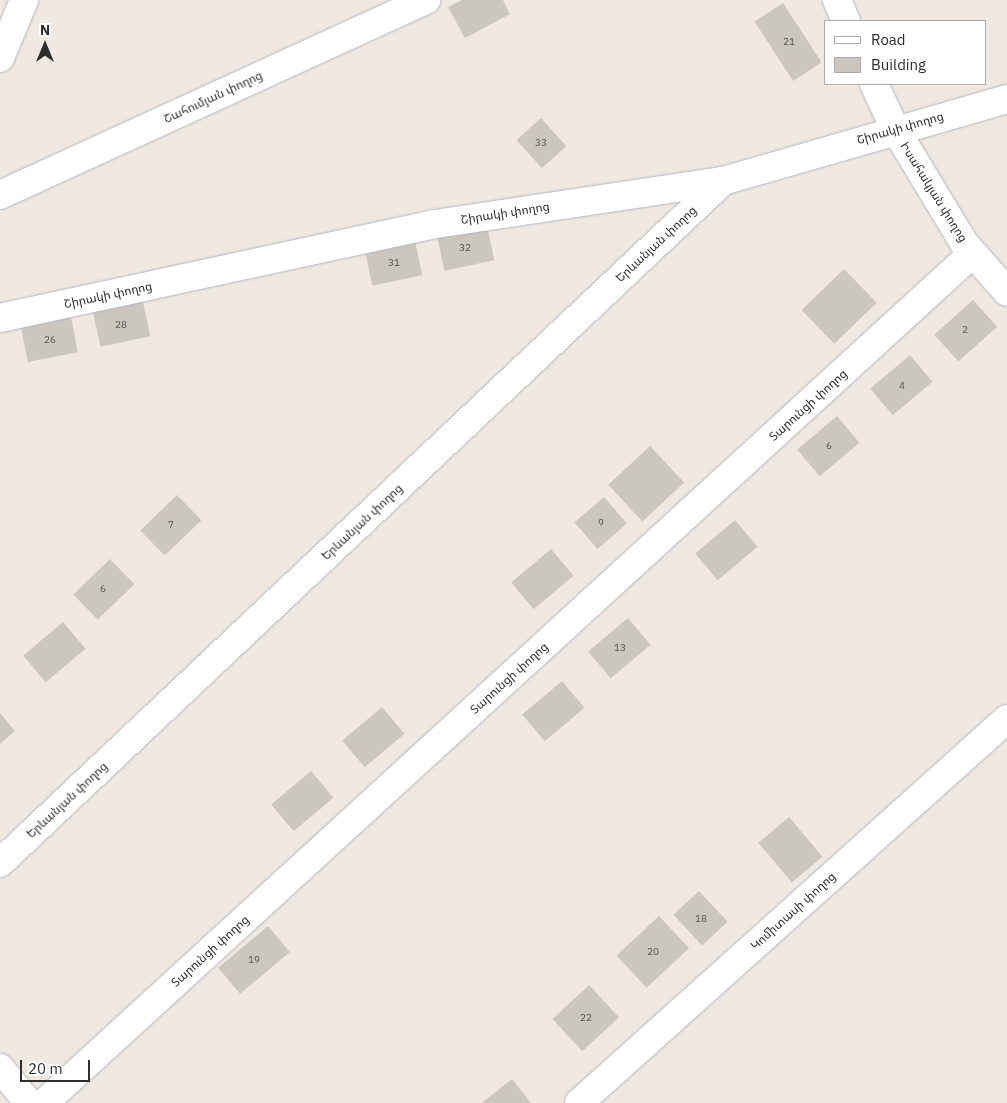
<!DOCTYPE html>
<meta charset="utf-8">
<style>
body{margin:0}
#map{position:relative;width:1007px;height:1103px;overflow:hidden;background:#efe9e1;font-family:"IBM Plex Sans","Noto Sans Armenian",sans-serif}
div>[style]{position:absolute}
.building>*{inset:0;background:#cbc7bf;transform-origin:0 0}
.roads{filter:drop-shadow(0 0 1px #b4b7c1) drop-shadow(0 0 1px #b4b7c1)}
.minor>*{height:28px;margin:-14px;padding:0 14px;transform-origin:14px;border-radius:14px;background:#fff}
span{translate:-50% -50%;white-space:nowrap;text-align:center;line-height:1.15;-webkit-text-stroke:5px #fff;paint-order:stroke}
.number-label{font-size:10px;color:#555452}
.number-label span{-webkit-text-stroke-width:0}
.street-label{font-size:12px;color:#2e2e2e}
.legend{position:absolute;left:824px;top:20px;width:162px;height:65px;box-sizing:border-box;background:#fff;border:1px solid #ababab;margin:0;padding:6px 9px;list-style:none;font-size:15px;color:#2e2e2e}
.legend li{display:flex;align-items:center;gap:10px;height:25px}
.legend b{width:25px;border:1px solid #ababab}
.north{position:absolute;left:20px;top:20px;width:50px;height:50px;-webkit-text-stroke:4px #fff;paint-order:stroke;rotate:0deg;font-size:14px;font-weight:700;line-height:20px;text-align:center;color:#2e2e2e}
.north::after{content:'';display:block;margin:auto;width:18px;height:22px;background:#2e2e2e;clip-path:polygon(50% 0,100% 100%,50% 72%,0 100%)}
.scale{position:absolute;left:20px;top:1060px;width:70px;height:22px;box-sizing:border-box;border:2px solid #2e2e2e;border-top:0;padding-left:6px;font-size:15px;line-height:18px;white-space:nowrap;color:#2e2e2e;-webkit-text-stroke:4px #fff;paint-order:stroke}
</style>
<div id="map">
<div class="building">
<i style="clip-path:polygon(462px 0,503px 0,510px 14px,465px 38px,448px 7px)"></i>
<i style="left:783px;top:3px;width:71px;height:34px;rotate:57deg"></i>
<i style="left:541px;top:118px;width:38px;height:33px;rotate:48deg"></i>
<i style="left:487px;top:226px;width:35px;height:51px;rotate:78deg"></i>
<i style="left:415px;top:241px;width:35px;height:51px;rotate:78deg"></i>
<i style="left:844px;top:269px;width:47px;height:59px;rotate:46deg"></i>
<i style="left:973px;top:300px;width:36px;height:52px;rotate:48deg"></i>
<i style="left:143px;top:302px;width:35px;height:51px;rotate:78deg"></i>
<i style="left:71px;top:317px;width:36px;height:51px;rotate:79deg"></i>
<i style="left:910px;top:355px;width:35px;height:52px;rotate:50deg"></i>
<i style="left:837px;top:416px;width:35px;height:52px;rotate:50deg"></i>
<i style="left:650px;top:446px;width:50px;height:57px;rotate:47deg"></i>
<i style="left:177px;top:495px;width:35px;height:51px;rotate:46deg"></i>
<i style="left:604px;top:497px;width:35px;height:39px;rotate:49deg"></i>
<i style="left:735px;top:520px;width:35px;height:52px;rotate:50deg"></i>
<i style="left:551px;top:549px;width:35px;height:52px;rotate:50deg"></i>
<i style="left:110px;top:559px;width:35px;height:51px;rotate:46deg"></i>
<i style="left:628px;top:618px;width:35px;height:52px;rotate:50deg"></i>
<i style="left:63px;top:622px;width:35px;height:52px;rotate:50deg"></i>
<i style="left:562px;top:681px;width:35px;height:52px;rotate:50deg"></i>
<i style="left:382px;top:707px;width:35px;height:52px;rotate:50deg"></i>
<i style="clip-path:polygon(0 713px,15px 731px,0 744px)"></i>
<i style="left:311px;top:771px;width:35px;height:52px;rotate:50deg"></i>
<i style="left:789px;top:817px;width:52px;height:40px;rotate:50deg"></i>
<i style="left:699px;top:891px;width:42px;height:35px;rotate:47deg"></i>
<i style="left:659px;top:916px;width:44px;height:58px;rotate:47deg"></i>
<i style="left:268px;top:926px;width:34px;height:65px;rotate:50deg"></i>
<i style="left:589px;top:985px;width:44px;height:50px;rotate:47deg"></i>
<i style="clip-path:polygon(512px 1079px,531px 1103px,482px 1103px)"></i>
</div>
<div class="roads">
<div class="minor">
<i style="left:837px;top:0;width:23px;rotate:67deg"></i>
<i style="left:0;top:58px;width:63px;rotate:-67.5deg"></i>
<i style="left:874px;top:84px;width:50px;rotate:65deg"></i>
<i style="left:895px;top:129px;width:133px;rotate:58.8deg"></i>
<i style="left:964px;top:243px;width:65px;rotate:48.7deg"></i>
<i style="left:0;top:195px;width:469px;rotate:-24.6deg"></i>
<i style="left:0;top:318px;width:445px;rotate:-12.2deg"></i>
<i style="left:435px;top:224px;width:291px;rotate:-8.5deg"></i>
<i style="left:723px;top:181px;width:296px;rotate:-16.1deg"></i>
<i style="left:0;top:863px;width:994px;rotate:-43.33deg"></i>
<i style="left:0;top:1068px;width:45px;rotate:50.4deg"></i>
<i style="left:44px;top:1103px;width:1259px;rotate:-42.46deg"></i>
<i style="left:579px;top:1103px;width:575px;rotate:-41.9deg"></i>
</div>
</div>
<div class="number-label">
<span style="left:789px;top:42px">21</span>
<span style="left:541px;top:143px">33</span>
<span style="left:465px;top:248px">32</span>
<span style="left:394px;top:263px">31</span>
<span style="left:121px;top:325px">28</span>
<span style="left:965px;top:330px">2</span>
<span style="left:50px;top:340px">26</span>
<span style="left:902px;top:386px">4</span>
<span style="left:829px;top:446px">6</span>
<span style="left:601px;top:523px">9</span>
<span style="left:171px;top:525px">7</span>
<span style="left:103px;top:589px">6</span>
<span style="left:620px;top:648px">13</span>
<span style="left:701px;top:919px">18</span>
<span style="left:653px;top:952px">20</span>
<span style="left:254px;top:960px">19</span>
<span style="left:586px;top:1018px">22</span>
</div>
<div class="street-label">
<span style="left:213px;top:97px;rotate:-25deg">Շահումյան փողոց</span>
<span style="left:900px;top:128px;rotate:-16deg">Շիրակի փողոց</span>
<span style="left:934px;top:192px;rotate:58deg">Իսահակյան փողոց</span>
<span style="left:505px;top:213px;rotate:-9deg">Շիրակի փողոց</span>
<span style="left:656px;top:244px;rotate:-43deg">Երևանյան փողոց</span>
<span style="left:108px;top:295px;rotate:-12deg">Շիրակի փողոց</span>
<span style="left:808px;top:405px;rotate:-42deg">Տարունցի փողոց</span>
<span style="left:362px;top:522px;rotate:-43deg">Երևանյան փողոց</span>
<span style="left:509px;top:678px;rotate:-42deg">Տարունցի փողոց</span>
<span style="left:67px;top:800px;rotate:-43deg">Երևանյան փողոց</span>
<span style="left:793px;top:911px;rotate:-42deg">Կոմիտասի փողոց</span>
<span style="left:210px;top:951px;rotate:-42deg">Տարունցի փողոց</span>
</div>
<ul class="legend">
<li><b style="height:6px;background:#fff"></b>Road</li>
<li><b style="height:14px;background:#cbc7bf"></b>Building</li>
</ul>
<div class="north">N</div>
<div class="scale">20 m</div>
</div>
